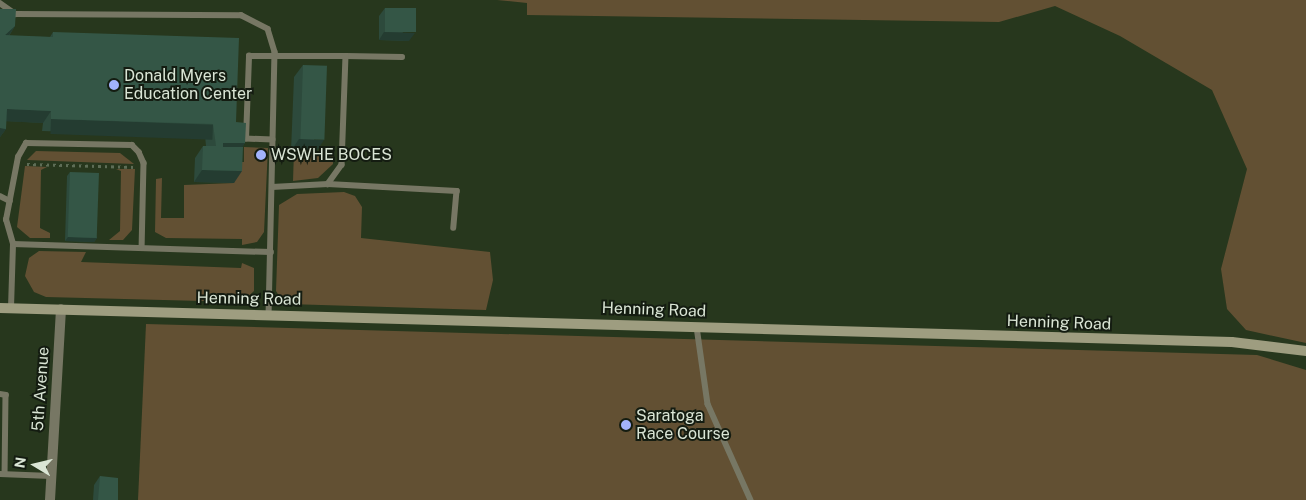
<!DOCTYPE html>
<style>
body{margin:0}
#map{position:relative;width:1306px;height:500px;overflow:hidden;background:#27371d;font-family:"Public Sans",sans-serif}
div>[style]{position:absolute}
.green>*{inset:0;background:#625033}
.path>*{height:2.5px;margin-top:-1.25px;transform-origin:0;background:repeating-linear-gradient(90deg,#5e6d56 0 2.5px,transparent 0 6.5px)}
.lane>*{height:5.5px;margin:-2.75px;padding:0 2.75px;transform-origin:2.75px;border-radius:2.75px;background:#777764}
.street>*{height:10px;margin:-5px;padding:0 5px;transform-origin:5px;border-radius:5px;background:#777764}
.secondary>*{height:10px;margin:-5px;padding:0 5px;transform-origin:5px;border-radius:5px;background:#9e9d80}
.wall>*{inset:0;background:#2d4a3c}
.shaded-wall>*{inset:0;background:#243c31;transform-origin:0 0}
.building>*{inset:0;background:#345646;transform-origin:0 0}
.dots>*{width:14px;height:14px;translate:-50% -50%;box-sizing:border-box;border:2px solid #141c11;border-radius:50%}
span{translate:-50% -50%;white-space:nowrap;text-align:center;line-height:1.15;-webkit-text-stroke:4px #141c11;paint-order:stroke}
.poi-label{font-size:16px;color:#dae5d5}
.left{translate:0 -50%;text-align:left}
.street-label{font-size:16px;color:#dae5d5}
.north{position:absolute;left:10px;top:440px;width:50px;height:50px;-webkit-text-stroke:4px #141c11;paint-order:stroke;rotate:279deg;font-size:14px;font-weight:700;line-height:20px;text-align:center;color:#dae5d5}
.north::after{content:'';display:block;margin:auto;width:18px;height:22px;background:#dae5d5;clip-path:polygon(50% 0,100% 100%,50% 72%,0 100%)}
</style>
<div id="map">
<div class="green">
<i style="clip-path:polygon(497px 0,1306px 0,1306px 343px,1246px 330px,1227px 309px,1221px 269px,1247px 169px,1212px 90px,1120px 36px,1055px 6px,999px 22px,527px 15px,527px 3px)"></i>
<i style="clip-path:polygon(244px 147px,268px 148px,264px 232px,257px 242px,242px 245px,242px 239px,166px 238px,155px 232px,156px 179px,162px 178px,161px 218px,184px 218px,184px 185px,234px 183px,235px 162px,244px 162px)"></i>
<i style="clip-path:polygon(36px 151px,120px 153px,134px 164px,27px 160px)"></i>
<i style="clip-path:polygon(294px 151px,333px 152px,333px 164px,318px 178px,293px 181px)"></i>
<i style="clip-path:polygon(25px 166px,47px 167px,41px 170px,40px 228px,50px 233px,50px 238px,30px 238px,17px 227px)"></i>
<i style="clip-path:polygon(116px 169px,135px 169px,132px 230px,123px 240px,109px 240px,120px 231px,121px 171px)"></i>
<i style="clip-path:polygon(344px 192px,355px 196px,362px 207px,361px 238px,490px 252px,493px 280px,486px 310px,288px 304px,281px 299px,276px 291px,279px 205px,297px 194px)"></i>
<i style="clip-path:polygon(39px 251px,86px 252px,81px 262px,241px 268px,242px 263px,254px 268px,254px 291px,242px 302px,46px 297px,34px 292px,25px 276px,29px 258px)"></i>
<i style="clip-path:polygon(146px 324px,1257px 355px,1306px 370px,1306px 500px,138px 500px)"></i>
</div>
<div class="path">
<i style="left:27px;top:164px;width:108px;rotate:1.6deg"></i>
</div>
<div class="lane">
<i style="left:0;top:3px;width:19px;rotate:35deg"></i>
<i style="left:16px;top:14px;width:225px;rotate:0.3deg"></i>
<i style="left:241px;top:15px;width:30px;rotate:27deg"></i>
<i style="left:268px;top:29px;width:24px;rotate:73deg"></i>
<i style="left:275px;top:52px;width:263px;rotate:91.3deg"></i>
<i style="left:346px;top:56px;width:56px;rotate:1deg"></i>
<i style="left:273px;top:140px;width:27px;rotate:-178deg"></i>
<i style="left:246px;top:139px;width:83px;rotate:-87.9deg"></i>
<i style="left:249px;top:56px;width:97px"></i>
<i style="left:346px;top:56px;width:109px;rotate:92.1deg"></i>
<i style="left:342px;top:165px;width:24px;rotate:126deg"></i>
<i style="left:272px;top:187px;width:56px;rotate:-3.1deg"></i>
<i style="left:328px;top:184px;width:129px;rotate:3.1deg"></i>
<i style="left:457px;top:191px;width:37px;rotate:95deg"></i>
<i style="left:0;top:196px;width:11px;rotate:27deg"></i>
<i style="left:13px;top:244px;width:258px;rotate:1.8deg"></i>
<i style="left:11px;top:308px;width:64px;rotate:-88.2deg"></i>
<i style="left:13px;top:244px;width:25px;rotate:-106deg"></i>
<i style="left:6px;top:220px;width:64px;rotate:-79.2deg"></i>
<i style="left:18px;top:157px;width:16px;rotate:-60deg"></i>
<i style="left:26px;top:143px;width:106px;rotate:1.1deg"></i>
<i style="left:132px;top:145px;width:10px;rotate:45deg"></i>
<i style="left:139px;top:152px;width:12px;rotate:66deg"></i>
<i style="left:144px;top:163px;width:85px;rotate:91.3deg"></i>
<i style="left:697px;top:327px;width:78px;rotate:81.9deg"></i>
<i style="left:708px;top:404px;width:105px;rotate:65.9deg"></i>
<i style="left:0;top:394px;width:6px;rotate:9deg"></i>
<i style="left:6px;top:395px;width:77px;rotate:90.7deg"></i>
<i style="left:0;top:474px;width:51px;rotate:2.2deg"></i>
</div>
<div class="street">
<i style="left:50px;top:500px;width:191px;rotate:-86.7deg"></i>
</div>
<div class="secondary">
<i style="left:0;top:308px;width:1232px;rotate:1.58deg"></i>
<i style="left:1232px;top:342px;width:75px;rotate:6.9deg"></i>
</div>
<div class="wall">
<i style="clip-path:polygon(385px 8px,409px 41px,379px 40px,379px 16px)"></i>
<i style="clip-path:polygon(0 9px,15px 26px,9px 36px,50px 37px,53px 32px,236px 122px,245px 143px,242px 147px,234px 183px,194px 182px,195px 158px,203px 146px,206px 146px,205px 136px,42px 131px,43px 123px,6px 121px,6px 129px,0 137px)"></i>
<i style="clip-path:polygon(303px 65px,316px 152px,291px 151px,294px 77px)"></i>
<i style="clip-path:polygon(70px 172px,97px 238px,94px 242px,65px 241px,67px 176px)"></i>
<i style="clip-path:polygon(100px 476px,118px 500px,93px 500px,94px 485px)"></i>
</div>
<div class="shaded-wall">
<i style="clip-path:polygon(15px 26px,7px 38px,5px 35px)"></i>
<i style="clip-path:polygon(384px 32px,415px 33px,409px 41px,379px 40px)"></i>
<i style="clip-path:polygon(7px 109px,51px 111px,43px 123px,0 121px)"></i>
<i style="left:51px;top:119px;width:162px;height:15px;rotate:2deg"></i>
<i style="clip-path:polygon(0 128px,6px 129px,0 137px)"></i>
<i style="clip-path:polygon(299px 139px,324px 140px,316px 152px,291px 151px)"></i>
<i style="clip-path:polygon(223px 143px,245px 143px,237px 155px,215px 154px)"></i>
<i style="clip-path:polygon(202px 170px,242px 171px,234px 183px,194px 182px)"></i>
<i style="clip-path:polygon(68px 237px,97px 238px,94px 242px,65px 241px)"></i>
</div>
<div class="building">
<i style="left:385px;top:8px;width:31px;height:24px"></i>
<i style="clip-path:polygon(0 9px,16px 9px,15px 26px,5px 35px,53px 37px,53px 32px,239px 38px,236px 122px,246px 123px,245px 143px,223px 143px,223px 147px,243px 147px,242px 171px,202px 170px,203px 146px,216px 146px,213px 124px,51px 119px,51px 111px,7px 109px,6px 129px,0 128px)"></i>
<i style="left:303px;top:65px;width:24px;height:74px;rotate:2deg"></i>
<i style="left:70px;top:172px;width:29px;height:65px;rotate:2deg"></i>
<i style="clip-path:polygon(100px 476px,118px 478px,118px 500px,98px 500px)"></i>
</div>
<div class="dots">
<i style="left:114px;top:85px;background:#a2b2fd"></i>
<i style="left:261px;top:155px;background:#a2b2fd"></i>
<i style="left:626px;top:425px;background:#a2b2fd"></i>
</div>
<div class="poi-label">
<span class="left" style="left:124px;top:85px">Donald Myers<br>Education Center</span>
<span class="left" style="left:271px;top:155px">WSWHE BOCES</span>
<span class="left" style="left:636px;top:425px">Saratoga<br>Race Course</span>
</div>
<div class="street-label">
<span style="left:249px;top:299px;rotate:1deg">Henning Road</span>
<span style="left:654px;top:310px;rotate:2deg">Henning Road</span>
<span style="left:1059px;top:323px;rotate:2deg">Henning Road</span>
<span style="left:41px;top:389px;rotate:-86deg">5th Avenue</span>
</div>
<div class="north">N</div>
</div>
